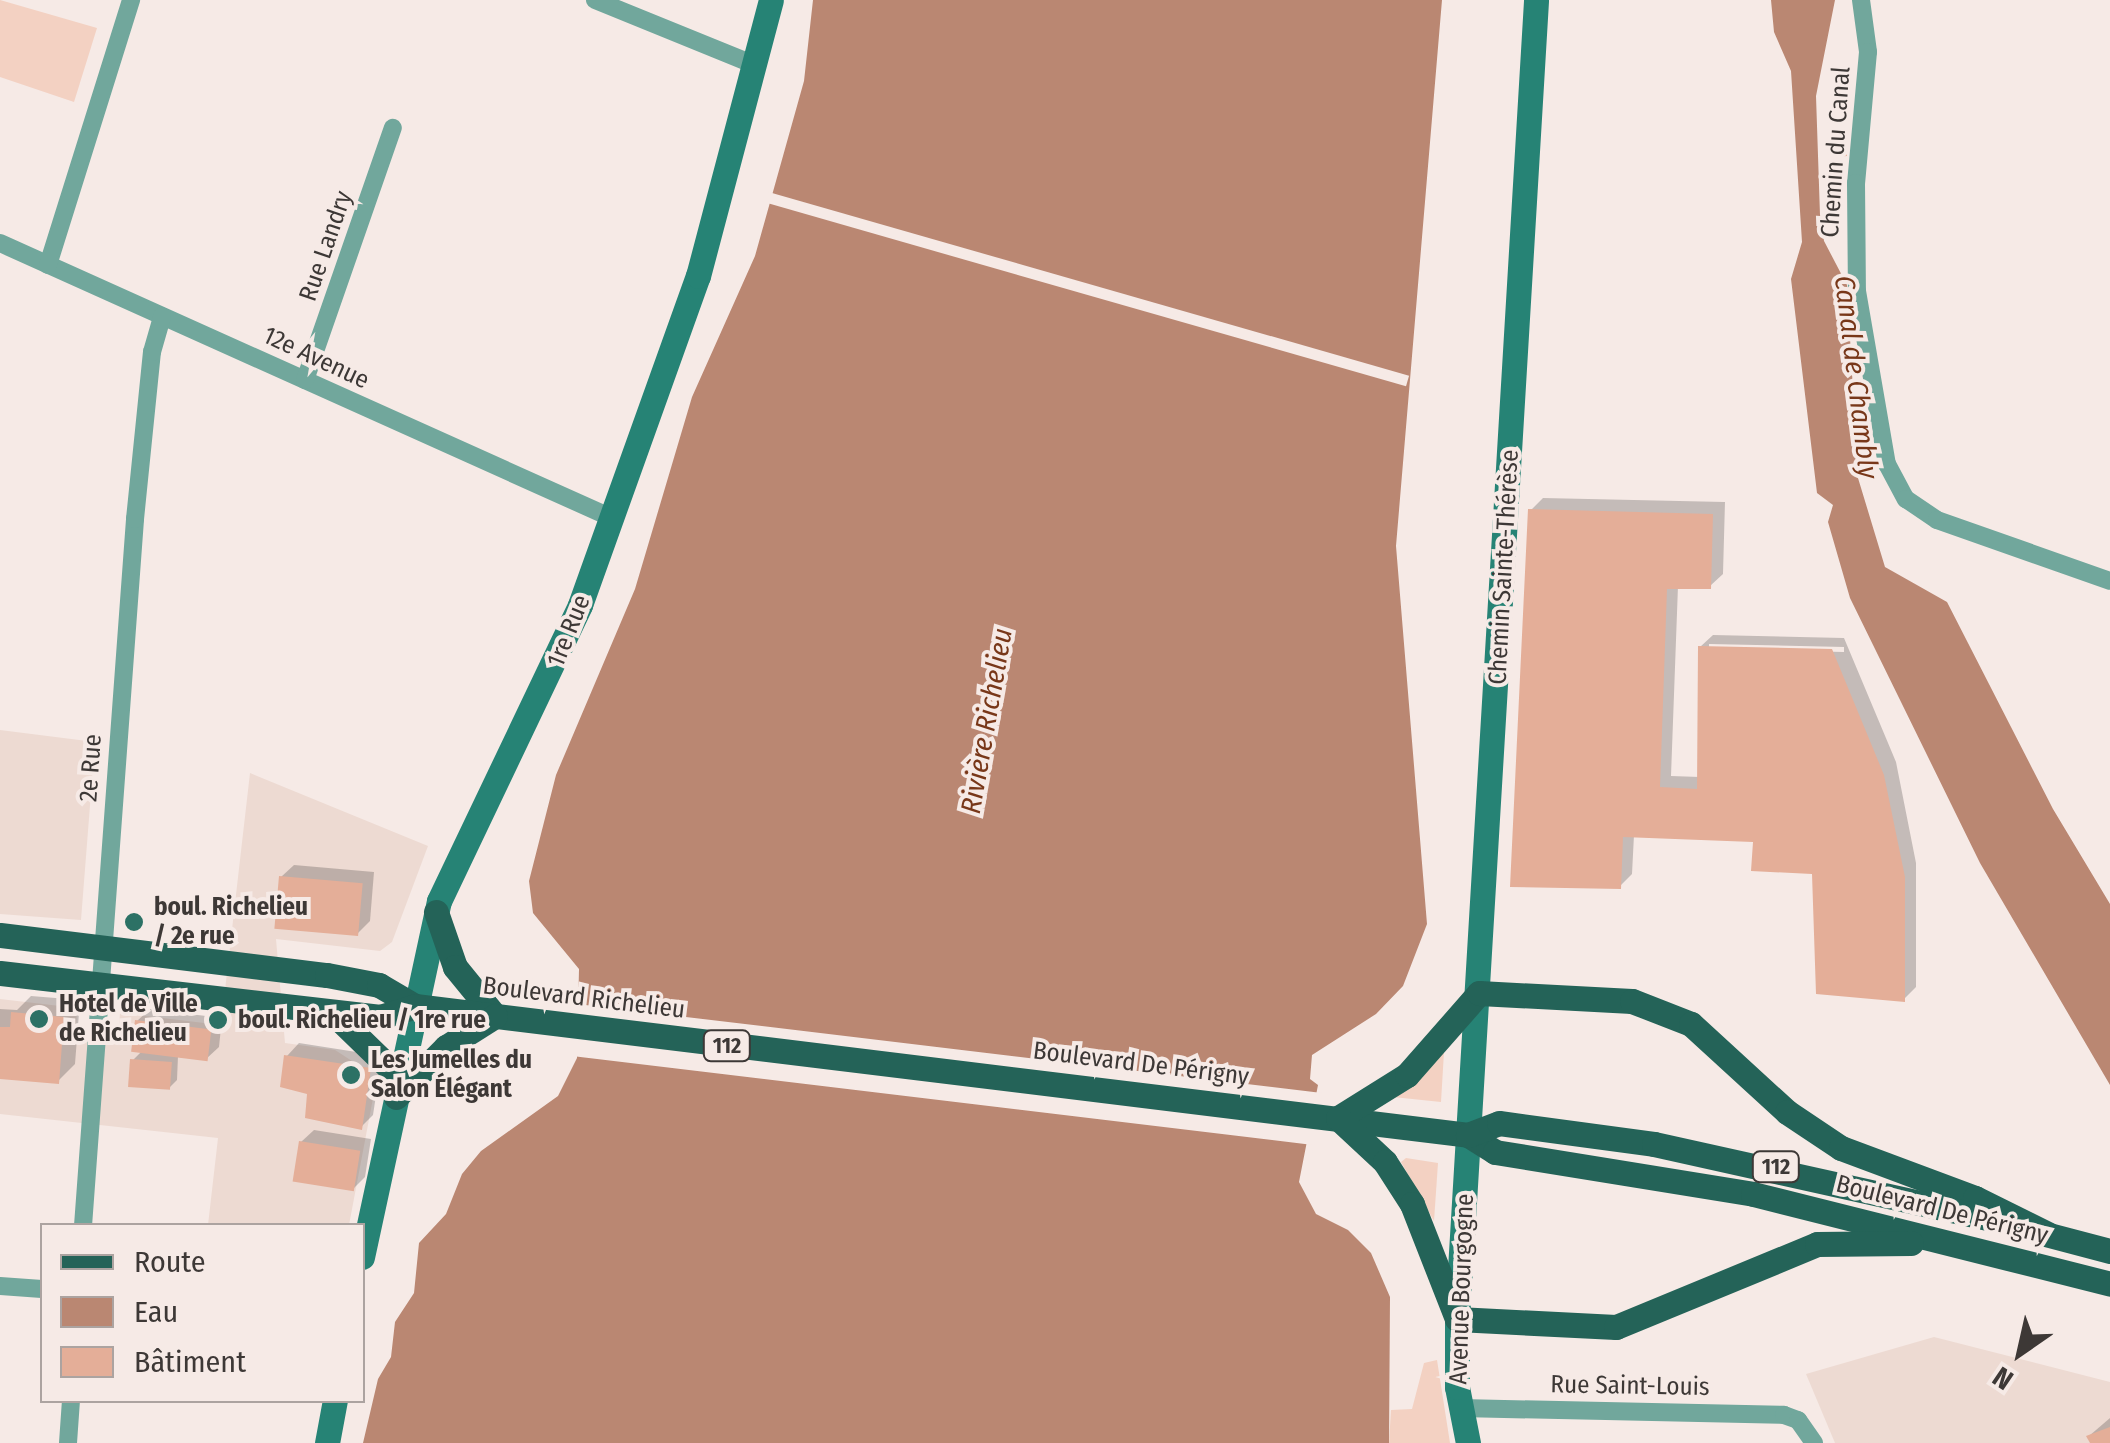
<!DOCTYPE html>
<meta charset="utf-8">
<style>
body{margin:0}
#map{position:relative;width:2110px;height:1443px;overflow:hidden;background:#f6eae6;font-family:"Fira Sans Condensed",sans-serif}
div>[style]{position:absolute}
.built>*{inset:0;background:#eddad2}
.green>*{inset:0;background:#f3d1c2}
.water>*{inset:0;background:#ba8772}
.pier>*{inset:0;background:#f6eae6;transform-origin:0 0}
.shadow>*{inset:0;background:#0003}
.building>*{inset:0;background:#e4ae98;transform-origin:0 0}
.street>*{height:18px;margin:-9px;padding:0 9px;transform-origin:9px;border-radius:9px;background:#71a79c}
.secondary>*{height:25px;margin:-12.5px;padding:0 12.5px;transform-origin:12.5px;border-radius:12.5px;background:#268375}
.primary>*{height:25px;margin:-12.5px;padding:0 12.5px;transform-origin:12.5px;border-radius:12.5px;background:#246358}
.dots>*{width:28px;height:28px;translate:-50% -50%;box-sizing:border-box;border:5px solid #f6eae6;border-radius:50%}
span{translate:-50% -50%;white-space:nowrap;text-align:center;line-height:1.15;-webkit-text-stroke:8px #f6eae6;paint-order:stroke}
.shield-label span{padding:2px 8px;background:#f6eae6;border:2px solid;border-radius:8px;-webkit-text-stroke-width:0}
.shield-label{font-size:22px;color:#3d3836;font-weight:700}
.street-label{font-size:25px;color:#3d3836}
.poi-label{font-size:25px;color:#3d3836;font-weight:700}
.left{translate:0 -50%;text-align:left}
.water-label{font-size:28px;color:#783719;font-style:italic}
.legend{position:absolute;left:40px;top:1223px;width:325px;height:180px;box-sizing:border-box;background:#f6eae6;border:2px solid #aca3a0;margin:0;padding:12px 18px;list-style:none;font-size:30px;color:#3d3836}
.legend li{display:flex;align-items:center;gap:20px;height:50px}
.legend b{width:50px;border:2px solid #aca3a0}
.north{position:absolute;left:1970px;top:1303px;width:100px;height:100px;-webkit-text-stroke:8px #f6eae6;paint-order:stroke;rotate:214deg;font-size:28px;font-weight:700;line-height:40px;text-align:center;color:#3d3836}
.north::after{content:'';display:block;margin:auto;width:35px;height:45px;background:#3d3836;clip-path:polygon(50% 0,100% 100%,50% 72%,0 100%)}
</style>
<div id="map">
<div class="built">
<i style="clip-path:polygon(0 730px,95px 742px,81px 920px,0 914px)"></i>
<i style="clip-path:polygon(250px 773px,428px 846px,392px 942px,380px 951px,276px 939px,285px 1043px,335px 1050px,369px 1072px,374px 1093px,349px 1225px,208px 1225px,218px 1138px,0 1114px,0 999px,77px 1008px,76px 1031px,118px 1039px,120px 1013px,221px 1025px)"></i>
<i style="clip-path:polygon(1934px 1337px,2110px 1382px,2110px 1443px,1835px 1443px,1806px 1374px)"></i>
</div>
<div class="green">
<i style="clip-path:polygon(0 0,97px 28px,74px 102px,0 77px)"></i>
<i style="clip-path:polygon(1444px 1052px,1441px 1102px,1393px 1097px,1423px 1075px)"></i>
<i style="clip-path:polygon(1406px 1158px,1438px 1163px,1434px 1221px,1401px 1162px)"></i>
<i style="clip-path:polygon(1437px 1360px,1450px 1443px,1389px 1443px,1391px 1410px,1412px 1409px,1424px 1363px)"></i>
</div>
<div class="water">
<i style="clip-path:polygon(813px 0,1442px 0,1396px 546px,1427px 924px,1403px 986px,1376px 1014px,1312px 1055px,1310px 1079px,1318px 1085px,1299px 1182px,1316px 1214px,1348px 1230px,1371px 1253px,1390px 1297px,1389px 1443px,363px 1443px,378px 1379px,391px 1357px,395px 1322px,414px 1293px,419px 1243px,446px 1214px,462px 1174px,481px 1151px,558px 1096px,577px 1058px,579px 969px,533px 913px,529px 881px,556px 775px,635px 589px,692px 397px,755px 256px,804px 81px)"></i>
<i style="clip-path:polygon(1771px 0,1835px 0,1816px 96px,1820px 215px,1824px 241px,1847px 285px,1858px 478px,1885px 567px,1947px 602px,2053px 809px,2110px 904px,2110px 1085px,1980px 863px,1850px 598px,1828px 522px,1833px 505px,1817px 493px,1791px 279px,1802px 242px,1791px 71px,1774px 32px)"></i>
</div>
<div class="pier">
<i style="left:765px;top:191px;width:670px;height:11px;rotate:16deg"></i>
<i style="clip-path:polygon(577px 1004px,1322px 1093px,1314px 1147px,1312px 1153px,1313px 1145px,572px 1056px)"></i>
</div>
<div class="shadow">
<i style="clip-path:polygon(evenodd,1543px 498px,1725px 502px,1723px 574px,1710px 586px,1678px 586px,1671px 776px,1700px 777px,1700px 647px,1713px 635px,1844px 638px,1896px 762px,1916px 863px,1916px 987px,1904px 999px,1814px 871px,1755px 839px,1634px 835px,1632px 874px,1620px 886px,1531px 510px,1543px 498px,1709px 644px,1844px 647px,1844px 652px,1709px 649px,1709px 644px)"></i>
<i style="clip-path:polygon(294px 865px,374px 872px,370px 921px,357px 934px,281px 877px)"></i>
<i style="clip-path:polygon(31px 996px,80px 1000px,75px 1064px,58px 1081px,0 1076px,0 1009px,17px 1010px)"></i>
<i style="clip-path:polygon(150px 1009px,222px 1018px,219px 1047px,206px 1059px,178px 1056px,177px 1080px,169px 1088px,133px 1060px,142px 1051px,137px 1021px)"></i>
<i style="clip-path:polygon(299px 1043px,382px 1056px,373px 1115px,361px 1127px,310px 1092px,287px 1056px)"></i>
<i style="clip-path:polygon(314px 1130px,371px 1139px,365px 1177px,353px 1189px,301px 1142px)"></i>
<i style="clip-path:polygon(2110px 1418px,2110px 1443px,2092px 1443px,2089px 1436px)"></i>
</div>
<div class="building">
<i style="left:1846px;top:145px;width:11px;height:12px;rotate:85deg"></i>
<i style="clip-path:polygon(1528px 509px,1713px 514px,1711px 589px,1667px 589px,1660px 787px,1697px 789px,1698px 646px,1832px 649px,1884px 775px,1905px 877px,1905px 1002px,1816px 994px,1812px 874px,1751px 871px,1753px 842px,1623px 837px,1621px 889px,1510px 887px)"></i>
<i style="left:279px;top:876px;width:84px;height:53px;rotate:5deg"></i>
<i style="clip-path:polygon(11px 1012px,64px 1017px,59px 1084px,0 1079px,0 1027px,10px 1027px)"></i>
<i style="left:135px;top:1020px;width:77px;height:32px;rotate:7deg"></i>
<i style="clip-path:polygon(284px 1055px,371px 1068px,362px 1130px,305px 1118px,307px 1094px,280px 1087px)"></i>
<i style="left:130px;top:1059px;width:42px;height:28px;rotate:4deg"></i>
<i style="left:299px;top:1141px;width:62px;height:41px;rotate:9deg"></i>
<i style="clip-path:polygon(2110px 1427px,2110px 1443px,2090px 1443px,2086px 1436px)"></i>
</div>
<div class="street">
<i style="left:595px;top:0;width:173px;rotate:22.1deg"></i>
<i style="left:1861px;top:0;width:52px;rotate:82.3deg"></i>
<i style="left:1868px;top:52px;width:132px;rotate:95.2deg"></i>
<i style="left:1856px;top:183px;width:108px;rotate:89.5deg"></i>
<i style="left:1857px;top:291px;width:176px;rotate:80.2deg"></i>
<i style="left:1887px;top:464px;width:40px;rotate:62deg"></i>
<i style="left:1906px;top:499px;width:37px;rotate:34deg"></i>
<i style="left:1937px;top:520px;width:183px;rotate:19.4deg"></i>
<i style="left:0;top:243px;width:671px;rotate:24.2deg"></i>
<i style="left:48px;top:265px;width:278px;rotate:-72.6deg"></i>
<i style="left:305px;top:380px;width:267px;rotate:-70.8deg"></i>
<i style="left:83px;top:1226px;width:709px;rotate:-85.79deg"></i>
<i style="left:135px;top:519px;width:168px;rotate:-84.2deg"></i>
<i style="left:152px;top:352px;width:37px;rotate:-74deg"></i>
<i style="left:0;top:1286px;width:42px;rotate:4.1deg"></i>
<i style="left:1460px;top:1408px;width:324px;rotate:1.2deg"></i>
<i style="left:1784px;top:1415px;width:15px;rotate:20deg"></i>
<i style="left:1798px;top:1420px;width:28px;rotate:55deg"></i>
<i style="left:68px;top:1443px;width:43px;rotate:-86deg"></i>
</div>
<div class="secondary">
<i style="left:362px;top:1257px;width:364px;rotate:-77.8deg"></i>
<i style="left:439px;top:901px;width:328px;rotate:-64.5deg"></i>
<i style="left:580px;top:605px;width:350px;rotate:-70.3deg"></i>
<i style="left:698px;top:276px;width:285px;rotate:-75.2deg"></i>
<i style="left:327px;top:1443px;width:44px;rotate:-79.5deg"></i>
<i style="left:1468px;top:1443px;width:57px;rotate:-101.1deg"></i>
<i style="left:1457px;top:1387px;width:68px;rotate:-90deg"></i>
<i style="left:1457px;top:1319px;width:1321px;rotate:-86.57deg"></i>
</div>
<div class="primary">
<i style="left:436px;top:912px;width:58px;rotate:70.9deg"></i>
<i style="left:455px;top:967px;width:63px;rotate:50.8deg"></i>
<i style="left:0;top:935px;width:329px;rotate:7deg"></i>
<i style="left:327px;top:975px;width:53px;rotate:10.9deg"></i>
<i style="left:379px;top:985px;width:42px;rotate:30.3deg"></i>
<i style="left:415px;top:1006px;width:1061px;rotate:6.98deg"></i>
<i style="left:1468px;top:1135px;width:32px;rotate:32deg"></i>
<i style="left:1495px;top:1152px;width:261px;rotate:9.2deg"></i>
<i style="left:1753px;top:1194px;width:368px;rotate:14.1deg"></i>
<i style="left:0;top:973px;width:383px;rotate:6.6deg"></i>
<i style="left:380px;top:1017px;width:37px;rotate:-17deg"></i>
<i style="left:334px;top:1014px;width:92px;rotate:44.1deg"></i>
<i style="left:396px;top:1097px;width:71px;rotate:-45deg"></i>
<i style="left:446px;top:1047px;width:58px;rotate:-32.3deg"></i>
<i style="left:1338px;top:1118px;width:81px;rotate:-31.9deg"></i>
<i style="left:1407px;top:1075px;width:109px;rotate:-48.7deg"></i>
<i style="left:1479px;top:993px;width:153px;rotate:3deg"></i>
<i style="left:1632px;top:1001px;width:63px;rotate:21.3deg"></i>
<i style="left:1691px;top:1024px;width:130px;rotate:42.5deg"></i>
<i style="left:1787px;top:1112px;width:65px;rotate:33.7deg"></i>
<i style="left:1841px;top:1148px;width:143px;rotate:20.5deg"></i>
<i style="left:1975px;top:1198px;width:81px;rotate:26.3deg"></i>
<i style="left:1338px;top:1118px;width:64px;rotate:43.1deg"></i>
<i style="left:1385px;top:1162px;width:50px;rotate:57.3deg"></i>
<i style="left:1412px;top:1204px;width:123px;rotate:68.6deg"></i>
<i style="left:1457px;top:1319px;width:159px;rotate:2.9deg"></i>
<i style="left:1616px;top:1327px;width:217px;rotate:-22.4deg"></i>
<i style="left:1817px;top:1244px;width:94px;rotate:-0.6deg"></i>
<i style="left:1468px;top:1135px;width:33px;rotate:-21deg"></i>
<i style="left:1499px;top:1123px;width:156px;rotate:7.7deg"></i>
<i style="left:1654px;top:1144px;width:345px;rotate:12.5deg"></i>
<i style="left:2034px;top:1231px;width:79px;rotate:14.7deg"></i>
</div>
<div class="dots">
<i style="left:134px;top:922px;background:#2c7165"></i>
<i style="left:39px;top:1019px;background:#2c7165"></i>
<i style="left:218px;top:1020px;background:#2c7165"></i>
<i style="left:351px;top:1075px;background:#2c7165"></i>
</div>
<div class="shield-label">
<span style="left:727px;top:1046px">112</span>
<span style="left:1776px;top:1167px">112</span>
</div>
<div class="street-label">
<span style="left:1836px;top:152px;rotate:-86deg">Chemin du Canal</span>
<span style="left:326px;top:246px;rotate:-71deg">Rue Landry</span>
<span style="left:316px;top:358px;rotate:25deg">12e Avenue</span>
<span style="left:1504px;top:567px;rotate:-87deg">Chemin Sainte-Thérèse</span>
<span style="left:569px;top:631px;rotate:-68deg">1re Rue</span>
<span style="left:91px;top:768px;rotate:-86deg">2e Rue</span>
<span style="left:584px;top:998px;rotate:7deg">Boulevard Richelieu</span>
<span style="left:1141px;top:1064px;rotate:7deg">Boulevard De Périgny</span>
<span style="left:1942px;top:1210px;rotate:14deg">Boulevard De Périgny</span>
<span style="left:1462px;top:1289px;rotate:-88deg">Avenue Bourgogne</span>
<span style="left:1630px;top:1386px;rotate:1deg">Rue Saint-Louis</span>
</div>
<div class="poi-label">
<span class="left" style="left:154px;top:922px">boul. Richelieu<br>/ 2e rue</span>
<span class="left" style="left:59px;top:1019px">Hotel de Ville<br>de Richelieu</span>
<span class="left" style="left:238px;top:1020px">boul. Richelieu / 1re rue</span>
<span class="left" style="left:371px;top:1075px">Les Jumelles du<br>Salon Élégant</span>
</div>
<div class="water-label">
<span style="left:1856px;top:377px;rotate:83deg">Canal de Chambly</span>
<span style="left:987px;top:721px;rotate:-80deg">Rivière Richelieu</span>
</div>
<ul class="legend">
<li><b style="height:12px;background:#246358"></b>Route</li>
<li><b style="height:28px;background:#ba8772"></b>Eau</li>
<li><b style="height:28px;background:#e4ae98"></b>Bâtiment</li>
</ul>
<div class="north">N</div>
</div>
